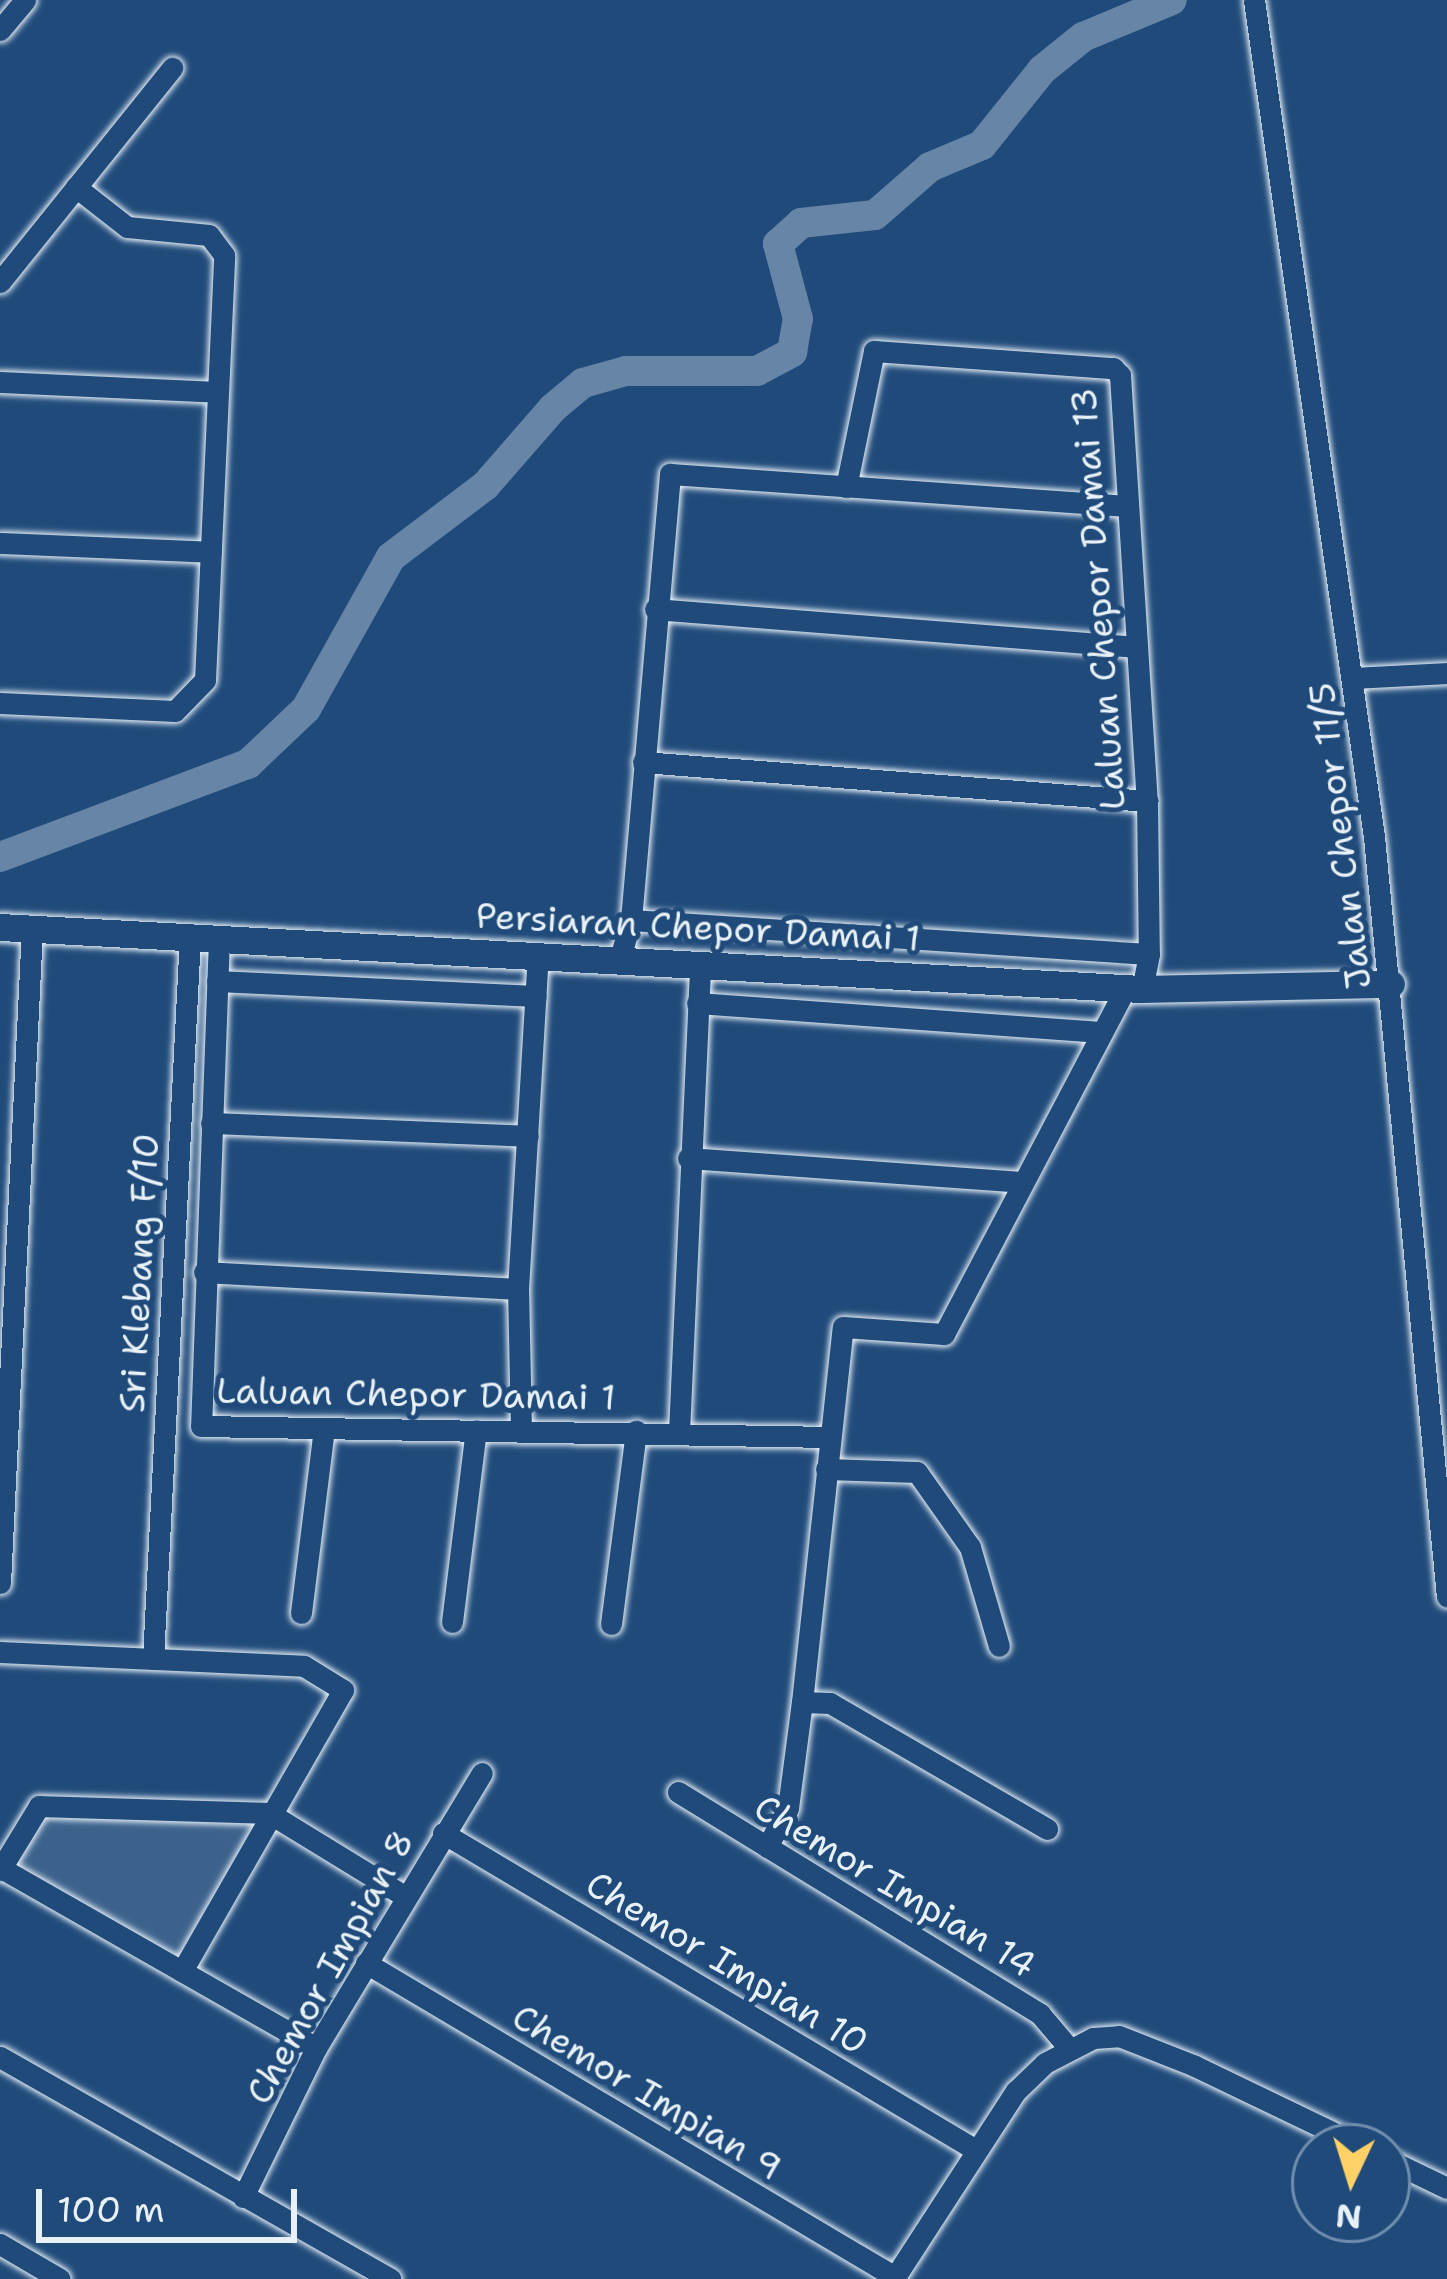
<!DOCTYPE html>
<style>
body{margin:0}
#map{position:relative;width:1447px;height:2279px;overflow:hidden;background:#1f4a7a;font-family:"Shantell Sans",sans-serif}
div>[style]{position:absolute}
.green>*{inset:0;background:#3c628c}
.river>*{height:30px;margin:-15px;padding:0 15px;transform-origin:15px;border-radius:15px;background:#6685a7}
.roads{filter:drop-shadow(0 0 3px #e8f1f8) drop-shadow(0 0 3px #e8f1f8)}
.street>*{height:21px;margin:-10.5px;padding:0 10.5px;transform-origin:10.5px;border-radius:10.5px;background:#1f4a7a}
.secondary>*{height:27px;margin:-13.5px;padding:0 13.5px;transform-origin:13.5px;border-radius:13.5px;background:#1f4a7a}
span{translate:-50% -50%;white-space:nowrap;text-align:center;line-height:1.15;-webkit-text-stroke:10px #1f4a7a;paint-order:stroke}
.street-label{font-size:36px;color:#e8f1f8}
.north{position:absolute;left:1291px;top:2123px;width:120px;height:120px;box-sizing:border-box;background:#1f4a7a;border:3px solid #6f8dac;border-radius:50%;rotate:184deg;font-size:33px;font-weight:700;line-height:48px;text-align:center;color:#e8f1f8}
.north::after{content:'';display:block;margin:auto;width:42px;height:54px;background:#ffd166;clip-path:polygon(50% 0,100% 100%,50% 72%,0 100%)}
.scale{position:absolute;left:36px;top:2189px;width:261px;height:54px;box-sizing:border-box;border:6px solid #e8f1f8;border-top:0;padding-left:15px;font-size:36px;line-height:42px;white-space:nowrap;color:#e8f1f8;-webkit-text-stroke:9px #1f4a7a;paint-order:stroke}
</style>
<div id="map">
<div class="green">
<i style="clip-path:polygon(39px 1806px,269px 1813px,182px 1971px,1px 1868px)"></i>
</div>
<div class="river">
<i style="left:0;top:857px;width:265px;rotate:-20.6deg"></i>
<i style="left:248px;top:764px;width:80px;rotate:-43.5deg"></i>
<i style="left:306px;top:709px;width:174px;rotate:-60.8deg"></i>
<i style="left:391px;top:557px;width:118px;rotate:-37.1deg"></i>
<i style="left:485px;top:486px;width:103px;rotate:-48.9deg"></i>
<i style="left:553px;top:408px;width:39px;rotate:-40deg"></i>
<i style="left:583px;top:383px;width:45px;rotate:-15.6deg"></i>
<i style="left:626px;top:371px;width:131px"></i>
<i style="left:757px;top:371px;width:40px;rotate:-28deg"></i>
<i style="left:792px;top:352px;width:34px;rotate:-80deg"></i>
<i style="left:798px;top:319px;width:78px;rotate:-104.9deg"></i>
<i style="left:778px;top:244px;width:31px;rotate:-42deg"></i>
<i style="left:801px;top:223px;width:74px;rotate:-6.2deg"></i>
<i style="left:875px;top:215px;width:73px;rotate:-41.1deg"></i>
<i style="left:930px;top:167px;width:56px;rotate:-22.9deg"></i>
<i style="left:982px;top:145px;width:96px;rotate:-51.3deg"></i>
<i style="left:1042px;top:70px;width:53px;rotate:-38.8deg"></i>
<i style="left:1083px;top:37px;width:96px;rotate:-22.6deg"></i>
</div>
<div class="roads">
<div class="street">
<i style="left:1254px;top:0;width:846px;rotate:81.84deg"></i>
<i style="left:1374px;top:837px;width:763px;rotate:84.51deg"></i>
<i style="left:0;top:30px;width:39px;rotate:-50deg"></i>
<i style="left:0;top:282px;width:275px;rotate:-51.2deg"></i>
<i style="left:0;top:382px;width:218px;rotate:2.6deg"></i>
<i style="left:846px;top:487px;width:139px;rotate:-78.4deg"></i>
<i style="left:874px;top:351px;width:240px;rotate:4.1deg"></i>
<i style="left:1113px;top:368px;width:10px;rotate:45deg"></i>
<i style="left:1120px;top:375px;width:427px;rotate:86.4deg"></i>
<i style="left:1147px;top:801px;width:153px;rotate:89.3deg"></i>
<i style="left:1149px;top:954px;width:36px;rotate:101deg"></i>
<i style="left:0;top:543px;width:211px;rotate:2.4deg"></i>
<i style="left:655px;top:609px;width:483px;rotate:4.5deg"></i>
<i style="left:1354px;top:678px;width:93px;rotate:-3.1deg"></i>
<i style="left:0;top:703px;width:175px;rotate:2.6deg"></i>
<i style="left:175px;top:711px;width:43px;rotate:-45.9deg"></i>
<i style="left:205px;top:680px;width:425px;rotate:-87.4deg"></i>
<i style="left:224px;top:255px;width:25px;rotate:-127deg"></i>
<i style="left:209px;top:235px;width:82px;rotate:-174.4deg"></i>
<i style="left:127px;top:227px;width:65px;rotate:-141.9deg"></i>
<i style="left:643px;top:762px;width:506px;rotate:4.42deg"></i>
<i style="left:631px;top:920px;width:519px;rotate:3.76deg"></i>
<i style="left:219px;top:938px;width:488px;rotate:92.1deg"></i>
<i style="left:201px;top:1426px;width:629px;rotate:1deg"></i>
<i style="left:620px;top:958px;width:40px;rotate:-74deg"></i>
<i style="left:631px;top:920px;width:448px;rotate:-85deg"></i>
<i style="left:670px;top:474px;width:459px;rotate:4deg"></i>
<i style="left:217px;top:981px;width:319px;rotate:2.7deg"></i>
<i style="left:697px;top:1003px;width:405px;rotate:4.1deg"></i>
<i style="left:211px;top:1123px;width:317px;rotate:2.3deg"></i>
<i style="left:688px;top:1158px;width:334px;rotate:4.1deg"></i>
<i style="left:204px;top:1272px;width:314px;rotate:3.1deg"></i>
<i style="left:521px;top:1430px;width:141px;rotate:-91.2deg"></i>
<i style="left:518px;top:1289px;width:336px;rotate:-86.6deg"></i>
<i style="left:679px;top:1432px;width:469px;rotate:-87.4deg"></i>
<i style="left:826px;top:1469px;width:91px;rotate:1.9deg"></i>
<i style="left:917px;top:1472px;width:92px;rotate:54.8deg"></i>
<i style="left:970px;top:1547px;width:103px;rotate:73.7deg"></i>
<i style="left:0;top:1583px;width:655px;rotate:-87.2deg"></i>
<i style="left:301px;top:1613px;width:185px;rotate:-82.9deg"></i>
<i style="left:452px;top:1622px;width:193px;rotate:-82.9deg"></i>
<i style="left:611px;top:1624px;width:195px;rotate:-82.6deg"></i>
<i style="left:0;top:1652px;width:304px;rotate:2.6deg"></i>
<i style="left:304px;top:1666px;width:46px;rotate:31.6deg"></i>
<i style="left:343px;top:1690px;width:324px;rotate:119.8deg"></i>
<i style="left:153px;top:1659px;width:724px;rotate:-87.07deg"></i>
<i style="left:802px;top:1702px;width:377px;rotate:-83.8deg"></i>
<i style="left:843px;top:1327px;width:101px;rotate:4deg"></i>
<i style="left:944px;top:1334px;width:390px;rotate:-62.3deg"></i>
<i style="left:678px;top:1792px;width:425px;rotate:31.5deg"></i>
<i style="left:1040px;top:2014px;width:43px;rotate:49.7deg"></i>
<i style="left:443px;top:1833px;width:620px;rotate:30.74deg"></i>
<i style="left:767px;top:1847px;width:44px;rotate:-61.7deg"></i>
<i style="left:788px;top:1808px;width:107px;rotate:-82.5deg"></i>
<i style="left:802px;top:1702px;width:28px;rotate:2deg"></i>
<i style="left:830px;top:1703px;width:251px;rotate:30.1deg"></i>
<i style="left:1px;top:1868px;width:363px;rotate:29.7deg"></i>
<i style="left:0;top:1870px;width:75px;rotate:-58.6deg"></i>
<i style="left:39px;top:1806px;width:230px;rotate:1.7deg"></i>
<i style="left:269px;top:1813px;width:161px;rotate:31.5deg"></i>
<i style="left:366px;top:1963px;width:615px;rotate:30.69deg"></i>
<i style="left:895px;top:2277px;width:222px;rotate:-57deg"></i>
<i style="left:1016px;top:2091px;width:40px;rotate:-44deg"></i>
<i style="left:1045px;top:2063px;width:54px;rotate:-27.5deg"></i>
<i style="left:1093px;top:2038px;width:26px;rotate:-4deg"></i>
<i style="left:1119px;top:2036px;width:82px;rotate:21.5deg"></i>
<i style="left:1195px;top:2066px;width:187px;rotate:25.7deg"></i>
<i style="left:0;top:2057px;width:449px;rotate:29.6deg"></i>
<i style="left:1387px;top:2159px;width:67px;rotate:25.8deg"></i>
<i style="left:243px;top:2197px;width:166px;rotate:-63.9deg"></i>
<i style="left:316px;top:2048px;width:321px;rotate:-58.9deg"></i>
<i style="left:0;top:2244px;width:69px;rotate:30.3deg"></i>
</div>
<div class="secondary">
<i style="left:0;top:927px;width:1144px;rotate:3.11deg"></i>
<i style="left:1142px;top:989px;width:249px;rotate:-1.2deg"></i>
</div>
</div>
<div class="street-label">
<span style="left:1098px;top:599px;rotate:-94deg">Laluan Chepor Damai 13</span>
<span style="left:1340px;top:836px;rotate:-97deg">Jalan Chepor 11/5</span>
<span style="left:698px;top:927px;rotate:3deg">Persiaran Chepor Damai 1</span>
<span style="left:139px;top:1273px;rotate:-87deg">Sri Klebang F/10</span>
<span style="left:416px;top:1394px;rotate:1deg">Laluan Chepor Damai 1</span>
<span style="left:895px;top:1886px;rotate:31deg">Chemor Impian 14</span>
<span style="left:727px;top:1963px;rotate:31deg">Chemor Impian 10</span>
<span style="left:330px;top:1967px;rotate:-61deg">Chemor Impian 8</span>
<span style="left:647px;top:2092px;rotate:31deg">Chemor Impian 9</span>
</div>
<div class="north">N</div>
<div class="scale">100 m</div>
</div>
